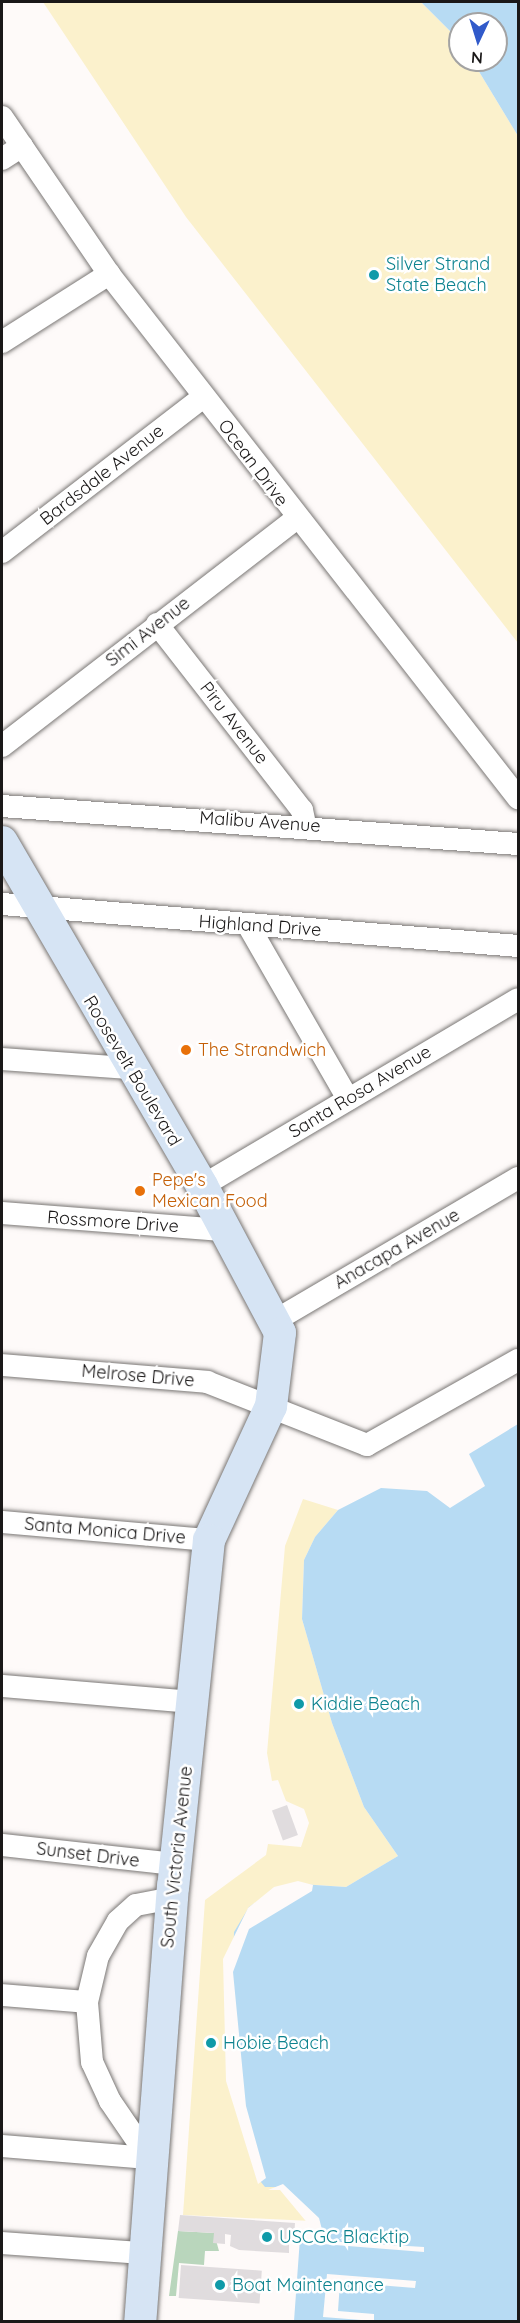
<!DOCTYPE html>
<style>
body{margin:0}
#map{position:relative;width:520px;height:2323px;overflow:hidden;background:#fefaf9;font-family:Quicksand,sans-serif}
div>[style]{position:absolute}
.green>*{inset:0;background:#b9d6bc}
.sand>*{inset:0;background:#fbf1cc}
.water>*{inset:0;background:#b7dbf3}
.pier>*{inset:0;background:#fefaf9}
.building>*{inset:0;background:#e0dcde;transform-origin:0 0}
.roads{filter:drop-shadow(0 0 2px #7a7775) drop-shadow(0 0 2px #7a7775)}
.street>*{height:22px;margin:-11px;padding:0 11px;transform-origin:11px;border-radius:11px;background:#fff}
.secondary>*{height:32px;margin:-16px;padding:0 16px;transform-origin:16px;border-radius:16px;background:#d6e4f4}
.dots>*{width:16px;height:16px;translate:-50% -50%;box-sizing:border-box;border:3px solid #fff;border-radius:50%}
span{translate:-50% -50%;white-space:nowrap;text-align:center;line-height:1.15;-webkit-text-stroke:5px #fff;paint-order:stroke}
.culture-label{font-size:18px;color:#0d838f}
.left{translate:0 -50%;text-align:left}
.street-label{font-size:18px;color:#1a1818}
.food-label{font-size:18px;color:#c56008}
.frame{position:absolute;inset:0;border:3px solid #1a1818;pointer-events:none}
.north{position:absolute;left:448px;top:12px;width:60px;height:60px;box-sizing:border-box;background:#fff;border:2px solid #a3a3a3;border-radius:50%;rotate:184deg;font-size:16px;font-weight:700;line-height:24px;text-align:center;color:#1a1818}
.north::after{content:'';display:block;margin:auto;width:21px;height:27px;background:#315aca;clip-path:polygon(50% 0,100% 100%,50% 72%,0 100%)}
</style>
<div id="map">
<div class="green">
<i style="clip-path:polygon(178px 2231px,214px 2233px,219px 2251px,205px 2251px,204px 2265px,179px 2263px,176px 2296px,169px 2296px)"></i>
</div>
<div class="sand">
<i style="clip-path:polygon(43px 2px,421px 2px,460px 41px,460px 60px,472px 60px,518px 136px,518px 643px,186px 217px)"></i>
<i style="clip-path:polygon(303px 1499px,338px 1510px,315px 1537px,304px 1560px,302px 1619px,332px 1723px,364px 1807px,398px 1856px,346px 1887px,300px 1884px,281px 2187px,311px 2221px,183px 2215px,205px 1900px,266px 1855px,268px 1844px,301px 1847px,309px 1823px,304px 1809px,286px 1801px,278px 1780px,272px 1781px,267px 1753px,285px 1546px)"></i>
</div>
<div class="water">
<i style="clip-path:polygon(421px 2px,518px 2px,518px 136px,472px 60px,496px 60px,496px 24px,460px 24px,460px 41px)"></i>
<i style="clip-path:polygon(518px 1424px,518px 2321px,294px 2321px,300px 2238px,317px 2239px,317px 2230px,303px 2207px,282px 2187px,265px 2187px,256px 2176px,229px 2081px,234px 1932px,249px 1907px,274px 1890px,300px 1884px,346px 1887px,398px 1856px,364px 1807px,332px 1723px,302px 1619px,304px 1560px,315px 1537px,338px 1510px,381px 1488px,427px 1491px,450px 1508px,485px 1486px,469px 1454px)"></i>
</div>
<div class="pier">
<i style="clip-path:polygon(298px 1881px,313px 1885px,312px 1891px,249px 1929px,233px 1972px,246px 2106px,266px 2178px,258px 2184px,226px 2081px,223px 1959px,248px 1908px,274px 1887px)"></i>
<i style="clip-path:polygon(283px 2184px,319px 2218px,325px 2241px,424px 2247px,424px 2252px,297px 2242px,314px 2231px,280px 2190px,268px 2190px)"></i>
<i style="clip-path:polygon(327px 2274px,416px 2281px,415px 2288px,340px 2282px,338px 2311px,374px 2314px,374px 2321px,323px 2317px)"></i>
</div>
<div class="building">
<i style="left:287px;top:1805px;width:32px;height:16px;rotate:70deg"></i>
<i style="clip-path:polygon(180px 2215px,295px 2223px,294px 2238px,289px 2238px,289px 2253px,239px 2250px,230px 2246px,231px 2235px,225px 2234px,225px 2244px,213px 2243px,214px 2233px,178px 2231px)"></i>
<i style="left:181px;top:2265px;width:81px;height:33px;rotate:4deg"></i>
</div>
<div class="roads">
<div class="street">
<i style="left:2px;top:117px;width:190px;rotate:55.7deg"></i>
<i style="left:109px;top:274px;width:665px;rotate:52.03deg"></i>
<i style="left:2px;top:159px;width:24px;rotate:-33deg"></i>
<i style="left:2px;top:342px;width:127px;rotate:-32.4deg"></i>
<i style="left:2px;top:552px;width:254px;rotate:-37.6deg"></i>
<i style="left:157px;top:624px;width:236px;rotate:52.1deg"></i>
<i style="left:302px;top:810px;width:14px;rotate:78deg"></i>
<i style="left:2px;top:746px;width:371px;rotate:-37.7deg"></i>
<i style="left:2px;top:806px;width:517px;rotate:4.21deg"></i>
<i style="left:2px;top:904px;width:518px;rotate:4.65deg"></i>
<i style="left:248px;top:925px;width:201px;rotate:60.1deg"></i>
<i style="left:2px;top:1059px;width:127px;rotate:4.1deg"></i>
<i style="left:202px;top:1186px;width:367px;rotate:-30.6deg"></i>
<i style="left:2px;top:1213px;width:224px;rotate:4.4deg"></i>
<i style="left:276px;top:1320px;width:281px;rotate:-30.4deg"></i>
<i style="left:2px;top:1365px;width:206px;rotate:4.7deg"></i>
<i style="left:207px;top:1382px;width:172px;rotate:21.5deg"></i>
<i style="left:367px;top:1445px;width:173px;rotate:-29.4deg"></i>
<i style="left:2px;top:1522px;width:208px;rotate:5deg"></i>
<i style="left:2px;top:1686px;width:192px;rotate:4.8deg"></i>
<i style="left:2px;top:1845px;width:174px;rotate:6.3deg"></i>
<i style="left:2px;top:1995px;width:85px;rotate:4.7deg"></i>
<i style="left:2px;top:2146px;width:147px;rotate:4.7deg"></i>
<i style="left:149px;top:2158px;width:69px;rotate:-124.4deg"></i>
<i style="left:110px;top:2101px;width:43px;rotate:-114.8deg"></i>
<i style="left:92px;top:2062px;width:60px;rotate:-94.8deg"></i>
<i style="left:87px;top:2002px;width:47px;rotate:-76.6deg"></i>
<i style="left:98px;top:1956px;width:40px;rotate:-60.3deg"></i>
<i style="left:118px;top:1921px;width:24px;rotate:-42deg"></i>
<i style="left:136px;top:1905px;width:37px;rotate:-11deg"></i>
<i style="left:2px;top:2243px;width:141px;rotate:4.1deg"></i>
</div>
<div class="secondary">
<i style="left:2px;top:842px;width:398px;rotate:59.8deg"></i>
<i style="left:202px;top:1186px;width:166px;rotate:62deg"></i>
<i style="left:280px;top:1333px;width:74px;rotate:97deg"></i>
<i style="left:271px;top:1406px;width:148px;rotate:114.8deg"></i>
<i style="left:209px;top:1540px;width:348px;rotate:95.9deg"></i>
<i style="left:173px;top:1886px;width:437px;rotate:94.3deg"></i>
</div>
</div>
<div class="dots">
<i style="left:374px;top:275px;background:#0f9aa8"></i>
<i style="left:186px;top:1050px;background:#e8710a"></i>
<i style="left:140px;top:1191px;background:#e8710a"></i>
<i style="left:299px;top:1704px;background:#0f9aa8"></i>
<i style="left:211px;top:2043px;background:#0f9aa8"></i>
<i style="left:267px;top:2237px;background:#0f9aa8"></i>
<i style="left:220px;top:2285px;background:#0f9aa8"></i>
</div>
<div class="culture-label">
<span class="left" style="left:386px;top:275px">Silver Strand<br>State Beach</span>
<span class="left" style="left:311px;top:1704px">Kiddie Beach</span>
<span class="left" style="left:223px;top:2043px">Hobie Beach</span>
<span class="left" style="left:279px;top:2237px">USCGC Blacktip</span>
<span class="left" style="left:232px;top:2285px">Boat Maintenance</span>
</div>
<div class="street-label">
<span style="left:253px;top:463px;rotate:53deg">Ocean Drive</span>
<span style="left:102px;top:475px;rotate:-38deg">Bardsdale Avenue</span>
<span style="left:148px;top:632px;rotate:-38deg">Simi Avenue</span>
<span style="left:234px;top:723px;rotate:52deg">Piru Avenue</span>
<span style="left:260px;top:822px;rotate:4deg">Malibu Avenue</span>
<span style="left:260px;top:926px;rotate:4deg">Highland Drive</span>
<span style="left:132px;top:1071px;rotate:59deg">Roosevelt Boulevard</span>
<span style="left:360px;top:1092px;rotate:-31deg">Santa Rosa Avenue</span>
<span style="left:113px;top:1222px;rotate:4deg">Rossmore Drive</span>
<span style="left:397px;top:1249px;rotate:-30deg">Anacapa Avenue</span>
<span style="left:138px;top:1376px;rotate:5deg">Melrose Drive</span>
<span style="left:105px;top:1531px;rotate:5deg">Santa Monica Drive</span>
<span style="left:88px;top:1855px;rotate:7deg">Sunset Drive</span>
<span style="left:177px;top:1857px;rotate:-84deg">South Victoria Avenue</span>
</div>
<div class="food-label">
<span class="left" style="left:198px;top:1050px">The Strandwich</span>
<span class="left" style="left:152px;top:1191px">Pepe's<br>Mexican Food</span>
</div>
<div class="frame"></div>
<div class="north">N</div>
</div>
